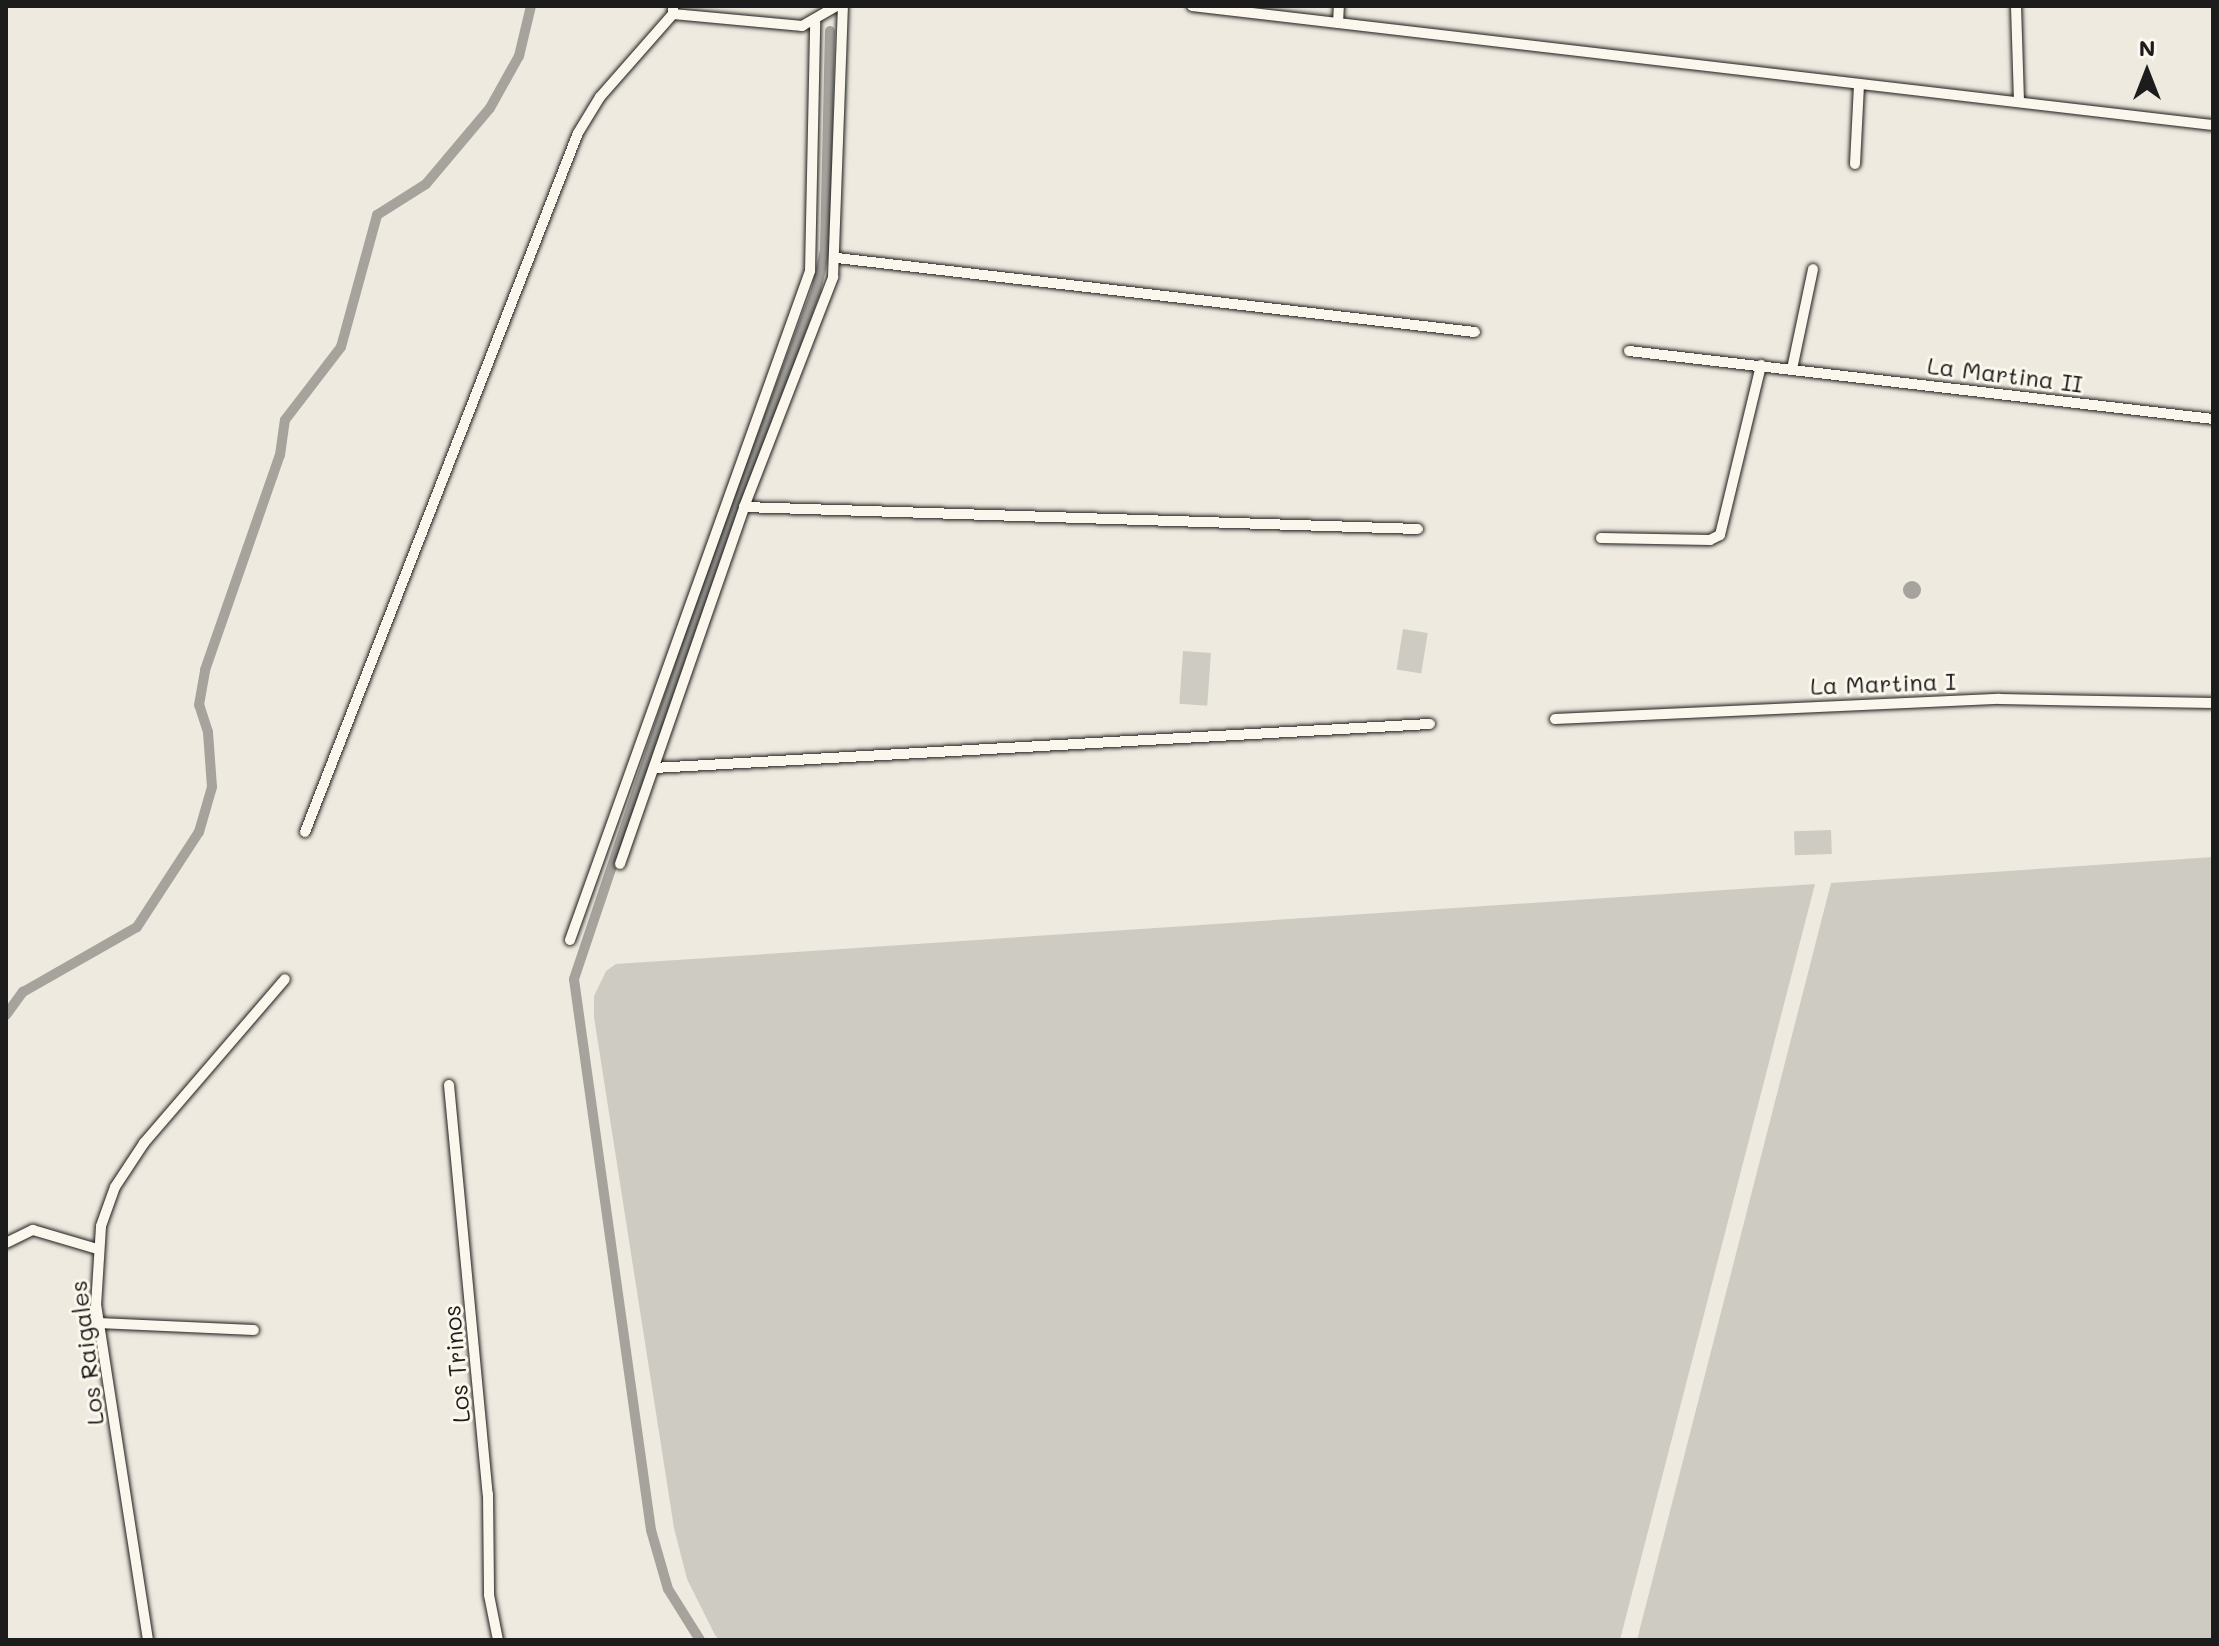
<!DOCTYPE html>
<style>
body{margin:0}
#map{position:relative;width:2219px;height:1646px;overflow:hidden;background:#eeeadf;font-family:Mali,sans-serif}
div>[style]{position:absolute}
.green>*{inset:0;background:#ceccc2;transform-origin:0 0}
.water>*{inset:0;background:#a6a39d}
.round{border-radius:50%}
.canal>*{height:10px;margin:-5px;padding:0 5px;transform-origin:5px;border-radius:5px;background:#a6a39d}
.roads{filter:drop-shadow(0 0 2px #1c1c1c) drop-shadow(0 0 2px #1c1c1c)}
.street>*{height:10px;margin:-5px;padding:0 5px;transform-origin:5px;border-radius:5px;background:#fbf7ec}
span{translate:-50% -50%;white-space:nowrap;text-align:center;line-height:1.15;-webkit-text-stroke:6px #fbf7ec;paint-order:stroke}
.street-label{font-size:24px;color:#1c1c1c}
.frame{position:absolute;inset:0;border:8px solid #1c1c1c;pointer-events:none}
.north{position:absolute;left:2107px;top:32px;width:80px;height:80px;-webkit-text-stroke:6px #fbf7ec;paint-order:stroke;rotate:0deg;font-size:22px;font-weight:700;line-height:32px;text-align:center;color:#1c1c1c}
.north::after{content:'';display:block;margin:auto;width:28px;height:36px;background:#1c1c1c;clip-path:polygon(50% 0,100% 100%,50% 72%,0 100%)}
</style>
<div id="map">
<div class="green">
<i style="left:1403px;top:629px;width:25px;height:41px;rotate:9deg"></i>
<i style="left:1183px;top:651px;width:28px;height:53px;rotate:4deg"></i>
<i style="left:1831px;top:830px;width:24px;height:37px;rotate:88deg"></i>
<i style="clip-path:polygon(2213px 857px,2213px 1640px,1637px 1640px,1831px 883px)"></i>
<i style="clip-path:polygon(1815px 884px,1620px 1640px,719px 1640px,715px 1635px,687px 1579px,674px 1528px,594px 1017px,594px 996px,606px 971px,616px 964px)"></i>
</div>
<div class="water">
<i class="round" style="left:1903px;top:581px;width:18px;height:18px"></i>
</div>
<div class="canal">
<i style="left:6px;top:1015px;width:29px;rotate:-54deg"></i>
<i style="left:23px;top:992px;width:131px;rotate:-29.7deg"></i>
<i style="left:137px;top:927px;width:113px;rotate:-56.9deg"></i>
<i style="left:199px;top:832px;width:47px;rotate:-73.9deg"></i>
<i style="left:212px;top:787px;width:55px;rotate:-94.2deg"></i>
<i style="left:208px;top:732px;width:28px;rotate:-108deg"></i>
<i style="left:199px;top:705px;width:36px;rotate:-80deg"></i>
<i style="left:205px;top:670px;width:228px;rotate:-70.8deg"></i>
<i style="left:280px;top:455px;width:35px;rotate:-82deg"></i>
<i style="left:285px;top:420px;width:92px;rotate:-52.5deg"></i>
<i style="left:341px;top:347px;width:137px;rotate:-74.7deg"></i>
<i style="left:377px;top:215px;width:58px;rotate:-32.3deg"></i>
<i style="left:426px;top:184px;width:99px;rotate:-49.9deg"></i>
<i style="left:490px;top:108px;width:60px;rotate:-60.9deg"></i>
<i style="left:519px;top:56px;width:51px;rotate:-76.5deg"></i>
<i style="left:700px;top:1640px;width:60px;rotate:-122.1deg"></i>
<i style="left:668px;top:1589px;width:61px;rotate:-106.1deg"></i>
<i style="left:651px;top:1530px;width:556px;rotate:-97.96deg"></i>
<i style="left:574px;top:979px;width:417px;rotate:-71.4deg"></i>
<i style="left:707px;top:584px;width:313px;rotate:-69.6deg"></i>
<i style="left:816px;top:291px;width:42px;rotate:-77.6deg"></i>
<i style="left:825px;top:250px;width:219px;rotate:-88.7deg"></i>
</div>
<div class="roads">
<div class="street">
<i style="left:1192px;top:6px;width:1028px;rotate:6.65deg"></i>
<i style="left:2016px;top:6px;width:96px;rotate:88.2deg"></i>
<i style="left:673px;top:14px;width:130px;rotate:5.3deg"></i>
<i style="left:802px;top:26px;width:39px;rotate:-30deg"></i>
<i style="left:1338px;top:23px;width:17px;rotate:-87deg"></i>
<i style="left:1855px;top:164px;width:80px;rotate:-87.1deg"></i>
<i style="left:837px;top:258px;width:642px;rotate:6.62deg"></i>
<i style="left:1629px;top:351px;width:588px;rotate:6.64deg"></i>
<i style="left:1792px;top:369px;width:102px;rotate:-78.1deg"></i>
<i style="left:744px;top:507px;width:674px;rotate:1.87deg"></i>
<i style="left:1601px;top:538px;width:109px;rotate:1.1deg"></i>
<i style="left:1710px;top:540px;width:11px;rotate:-27deg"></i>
<i style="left:1720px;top:535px;width:175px;rotate:-76.4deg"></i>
<i style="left:1555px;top:719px;width:445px;rotate:-2.6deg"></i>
<i style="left:2000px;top:699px;width:213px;rotate:1.1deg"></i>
<i style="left:654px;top:768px;width:777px;rotate:-3.25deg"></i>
<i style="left:305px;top:832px;width:750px;rotate:-68.67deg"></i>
<i style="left:578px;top:133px;width:42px;rotate:-58.6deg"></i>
<i style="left:600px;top:97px;width:111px;rotate:-48.7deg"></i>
<i style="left:673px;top:14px;width:8px;rotate:-90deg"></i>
<i style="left:620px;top:864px;width:378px;rotate:-70.8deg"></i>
<i style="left:744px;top:507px;width:247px;rotate:-68.8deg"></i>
<i style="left:833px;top:277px;width:271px;rotate:-87.9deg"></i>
<i style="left:570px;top:940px;width:711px;rotate:-70.26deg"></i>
<i style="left:810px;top:271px;width:249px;rotate:-88.8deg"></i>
<i style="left:449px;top:1085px;width:411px;rotate:84.6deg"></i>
<i style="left:488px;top:1494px;width:101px;rotate:89.4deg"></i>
<i style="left:489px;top:1595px;width:46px;rotate:78.7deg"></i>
<i style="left:6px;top:1243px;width:30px;rotate:-26deg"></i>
<i style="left:33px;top:1230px;width:67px;rotate:16.5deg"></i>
<i style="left:98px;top:1323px;width:156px;rotate:2.6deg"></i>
<i style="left:148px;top:1640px;width:338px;rotate:-98.8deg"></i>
<i style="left:96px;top:1306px;width:80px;rotate:-86.4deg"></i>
<i style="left:101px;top:1226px;width:41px;rotate:-70.3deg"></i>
<i style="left:115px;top:1187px;width:53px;rotate:-56.6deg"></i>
<i style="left:144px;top:1143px;width:216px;rotate:-49.3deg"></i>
</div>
</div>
<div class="street-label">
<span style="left:2005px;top:374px;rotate:7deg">La Martina II</span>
<span style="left:1883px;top:683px;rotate:-2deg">La Martina I</span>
<span style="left:86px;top:1353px;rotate:-97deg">Los Raigales</span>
<span style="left:456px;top:1364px;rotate:-95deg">Los Trinos</span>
</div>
<div class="frame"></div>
<div class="north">N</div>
</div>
